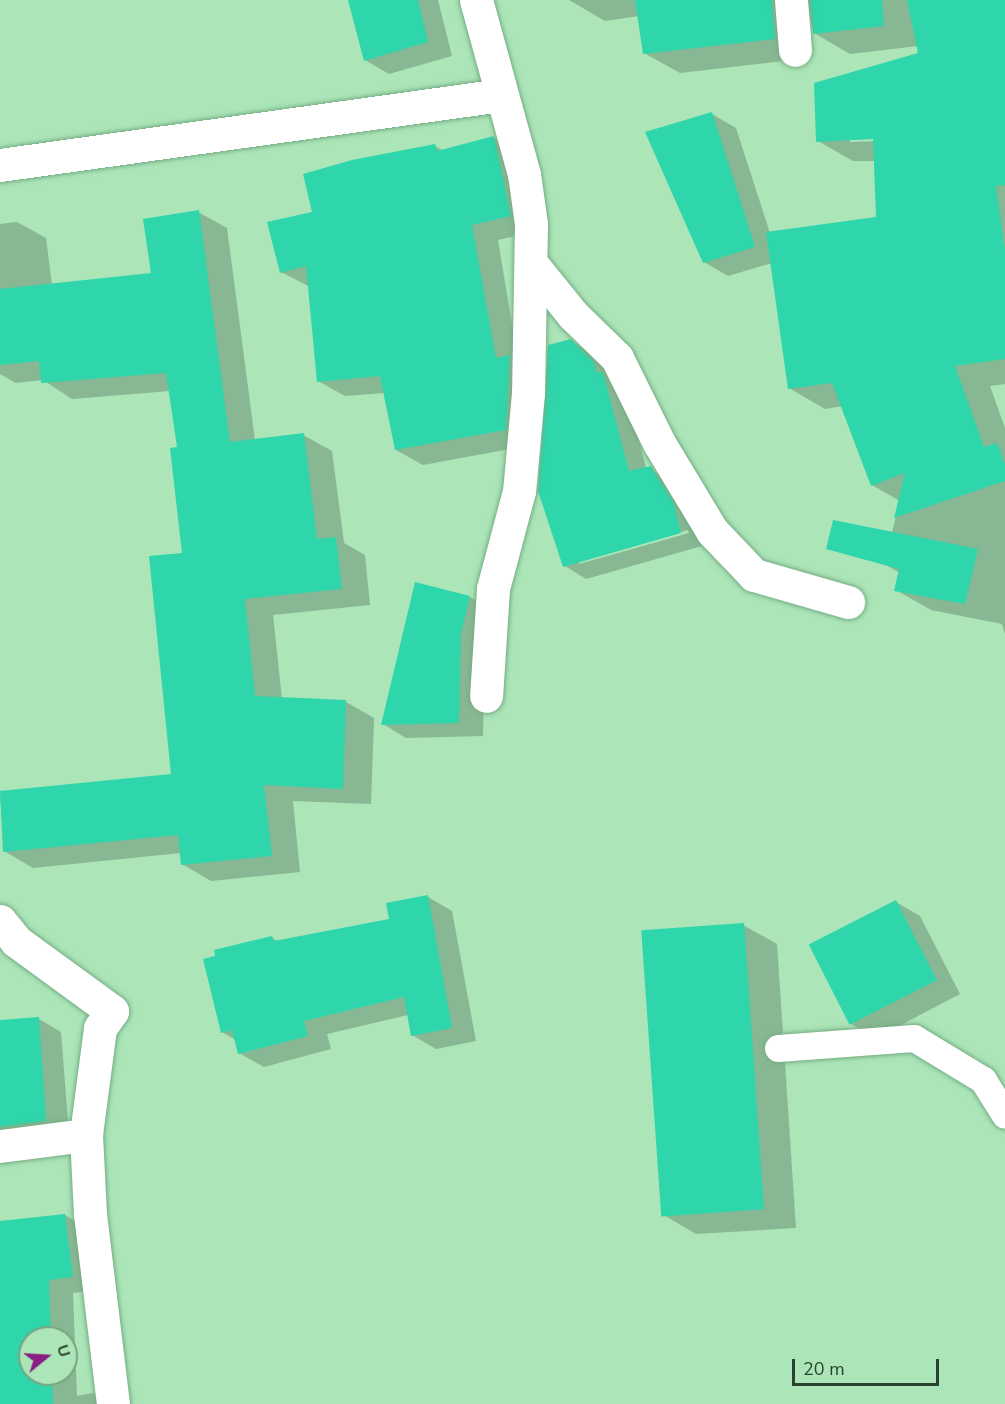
<!DOCTYPE html>
<style>
body{margin:0}
#map{position:relative;width:1005px;height:1404px;overflow:hidden;background:#abe5b8;font-family:"Nunito Sans",sans-serif}
div>[style]{position:absolute}
.shadow>*{inset:0;background:#0003}
.building>*{inset:0;background:#2fd5ab;transform-origin:0 0}
.roads{filter:drop-shadow(0 0 2px #75ad83) drop-shadow(0 0 2px #75ad83)}
.lane>*{height:27px;margin:-13.5px;padding:0 13.5px;transform-origin:13.5px;border-radius:13.5px;background:#fff}
.street>*{height:33px;margin:-16.5px;padding:0 16.5px;transform-origin:16.5px;border-radius:16.5px;background:#fff}
span{translate:-50% -50%;white-space:nowrap;text-align:center;line-height:1.15;-webkit-text-stroke:6px #abe5b8;paint-order:stroke}
.north{position:absolute;left:18px;top:1326px;width:60px;height:60px;box-sizing:border-box;background:#abe5b8;border:2px solid #77a482;border-radius:50%;rotate:72deg;font-size:16px;font-weight:700;line-height:24px;text-align:center;color:#2a4230}
.north::after{content:'';display:block;margin:auto;width:21px;height:27px;background:#8a1f83;clip-path:polygon(50% 0,100% 100%,50% 72%,0 100%)}
.scale{position:absolute;left:792px;top:1359px;width:147px;height:27px;box-sizing:border-box;border:3px solid #2a4230;border-top:0;padding-left:8px;font-size:18px;line-height:21px;white-space:nowrap;color:#2a4230;-webkit-text-stroke:4px #abe5b8;paint-order:stroke}
</style>
<div id="map">
<div class="shadow">
<i style="clip-path:polygon(350px 0,438px 0,452px 56px,389px 74px,365px 60px)"></i>
<i style="clip-path:polygon(evenodd,569px 0,1005px 0,1005px 384px,990px 386px,1005px 428px,1005px 634px,1002px 624px,931px 610px,896px 590px,900px 573px,884px 564px,900px 501px,872px 485px,843px 406px,825px 409px,789px 388px,772px 263px,728px 276px,704px 262px,712px 114px,736px 128px,770px 233px,878px 218px,876px 161px,853px 161px,818px 141px,919px 54px,918px 46px,850px 54px,814px 33px,809px 13px,810px 58px,680px 73px,644px 53px,639px 16px,605px 21px,569px 0,881px 138px,881px 141px,850px 142px,850px 139px,881px 138px)"></i>
<i style="clip-path:polygon(494px 138px,521px 153px,537px 231px,498px 240px,532px 445px,423px 465px,396px 450px,384px 393px,345px 396px,318px 381px,310px 287px,281px 272px,314px 214px,435px 146px,444px 151px)"></i>
<i style="clip-path:polygon(198px 212px,227px 228px,255px 440px,303px 435px,332px 451px,344px 543px,365px 555px,370px 605px,273px 615px,282px 699px,346px 702px,374px 718px,371px 804px,293px 801px,300px 872px,211px 881px,182px 864px,181px 853px,33px 868px,4px 851px,0 792px,173px 775px,183px 554px,178px 448px,170px 391px,72px 399px,43px 380px,16px 383px,0 374px,0 224px,17px 222px,46px 238px,52px 285px,153px 275px)"></i>
<i style="clip-path:polygon(evenodd,571px 341px,593px 354px,625px 386px,646px 468px,673px 480px,695px 517px,702px 546px,586px 579px,565px 566px,571px 341px,688px 530px,689px 533px,579px 564px,579px 561px,688px 530px)"></i>
<i style="clip-path:polygon(470px 597px,494px 611px,485px 647px,483px 736px,406px 738px,383px 724px)"></i>
<i style="clip-path:polygon(428px 897px,452px 911px,476px 1041px,436px 1049px,412px 1035px,408px 1015px,327px 1034px,331px 1049px,264px 1067px,239px 1053px,236px 1040px,222px 1032px,272px 938px,279px 942px,391px 920px)"></i>
<i style="clip-path:polygon(896px 902px,920px 916px,960px 994px,876px 1038px,851px 1024px)"></i>
<i style="clip-path:polygon(743px 925px,777px 944px,796px 1228px,696px 1234px,662px 1214px)"></i>
<i style="clip-path:polygon(39px 1019px,61px 1032px,69px 1134px,0 1142px,0 1021px)"></i>
<i style="clip-path:polygon(evenodd,65px 1215px,89px 1229px,96px 1290px,73px 1293px,77px 1396px,92px 1393px,111px 1404px,0 1404px,0 1223px,65px 1215px,30px 1338px,66px 1338px,66px 1374px,30px 1374px,30px 1338px)"></i>
</div>
<div class="building">
<i style="clip-path:polygon(348px 0,418px 0,428px 42px,364px 61px)"></i>
<i style="clip-path:polygon(635px 0,772px 0,775px 39px,643px 54px)"></i>
<i style="clip-path:polygon(810px 0,882px 0,884px 26px,813px 34px)"></i>
<i style="clip-path:polygon(907px 0,1005px 0,1005px 185px,996px 186px,1005px 250px,1005px 359px,955px 366px,984px 447px,997px 443px,1005px 464px,1005px 481px,894px 518px,905px 473px,871px 486px,832px 383px,788px 389px,766px 232px,876px 217px,873px 139px,816px 142px,814px 83px,918px 53px)"></i>
<i style="clip-path:polygon(712px 112px,755px 247px,703px 263px,645px 132px)"></i>
<i style="clip-path:polygon(494px 136px,511px 216px,472px 225px,496px 358px,510px 355px,506px 430px,395px 450px,380px 376px,317px 382px,306px 266px,280px 273px,267px 222px,312px 212px,303px 174px,352px 160px,435px 144px,437px 151px)"></i>
<i style="clip-path:polygon(199px 210px,230px 442px,304px 433px,317px 539px,336px 537px,342px 589px,245px 599px,255px 696px,346px 700px,343px 789px,264px 785px,272px 856px,181px 865px,178px 835px,3px 852px,0 791px,171px 774px,149px 556px,182px 553px,170px 448px,177px 447px,166px 373px,41px 383px,39px 361px,0 365px,0 289px,151px 273px,143px 219px)"></i>
<i style="clip-path:polygon(571px 339px,594px 362px,596px 372px,603px 372px,629px 471px,651px 466px,674px 503px,681px 533px,563px 567px,538px 491px,548px 345px)"></i>
<i style="clip-path:polygon(833px 520px,978px 549px,965px 604px,894px 591px,899px 569px,826px 549px)"></i>
<i style="clip-path:polygon(415px 582px,470px 596px,461px 633px,459px 723px,381px 725px)"></i>
<i style="clip-path:polygon(428px 895px,452px 1028px,411px 1036px,404px 997px,304px 1021px,308px 1036px,238px 1054px,232px 1030px,221px 1033px,203px 959px,215px 956px,214px 950px,272px 936px,274px 941px,389px 919px,386px 903px)"></i>
<i style="left:896px;top:900px;width:90px;height:98px;rotate:63deg"></i>
<i style="left:744px;top:923px;width:287px;height:103px;rotate:86deg"></i>
<i style="clip-path:polygon(39px 1017px,46px 1121px,0 1127px,0 1020px)"></i>
<i style="clip-path:polygon(65px 1214px,73px 1277px,49px 1280px,51px 1338px,30px 1338px,30px 1374px,52px 1374px,53px 1404px,0 1404px,0 1221px)"></i>
</div>
<div class="roads">
<div class="lane">
<i style="left:778px;top:1048px;width:136px;rotate:-4.2deg"></i>
<i style="left:914px;top:1038px;width:81px;rotate:31.3deg"></i>
<i style="left:983px;top:1080px;width:41px;rotate:57.8deg"></i>
</div>
<div class="street">
<i style="left:476px;top:0;width:180px;rotate:74.6deg"></i>
<i style="left:524px;top:174px;width:50px;rotate:82deg"></i>
<i style="left:531px;top:224px;width:169px;rotate:91deg"></i>
<i style="left:528px;top:393px;width:98px;rotate:95.2deg"></i>
<i style="left:519px;top:491px;width:101px;rotate:104.9deg"></i>
<i style="left:493px;top:589px;width:107px;rotate:93.7deg"></i>
<i style="left:791px;top:0;width:50px;rotate:85.4deg"></i>
<i style="left:0;top:165px;width:506px;rotate:-7.95deg"></i>
<i style="left:531px;top:263px;width:67px;rotate:51.1deg"></i>
<i style="left:573px;top:315px;width:62px;rotate:44.3deg"></i>
<i style="left:617px;top:358px;width:95px;rotate:63.7deg"></i>
<i style="left:659px;top:443px;width:103px;rotate:58.9deg"></i>
<i style="left:712px;top:531px;width:61px;rotate:46.3deg"></i>
<i style="left:754px;top:575px;width:98px;rotate:16deg"></i>
<i style="left:0;top:921px;width:26px;rotate:51deg"></i>
<i style="left:16px;top:941px;width:119px;rotate:36.1deg"></i>
<i style="left:112px;top:1011px;width:21px;rotate:125deg"></i>
<i style="left:100px;top:1028px;width:108px;rotate:97.5deg"></i>
<i style="left:86px;top:1135px;width:79px;rotate:87.1deg"></i>
<i style="left:90px;top:1214px;width:191px;rotate:83.1deg"></i>
<i style="left:0;top:1146px;width:87px;rotate:-7.3deg"></i>
</div>
</div>
<div class="north">U</div>
<div class="scale">20 m</div>
</div>
